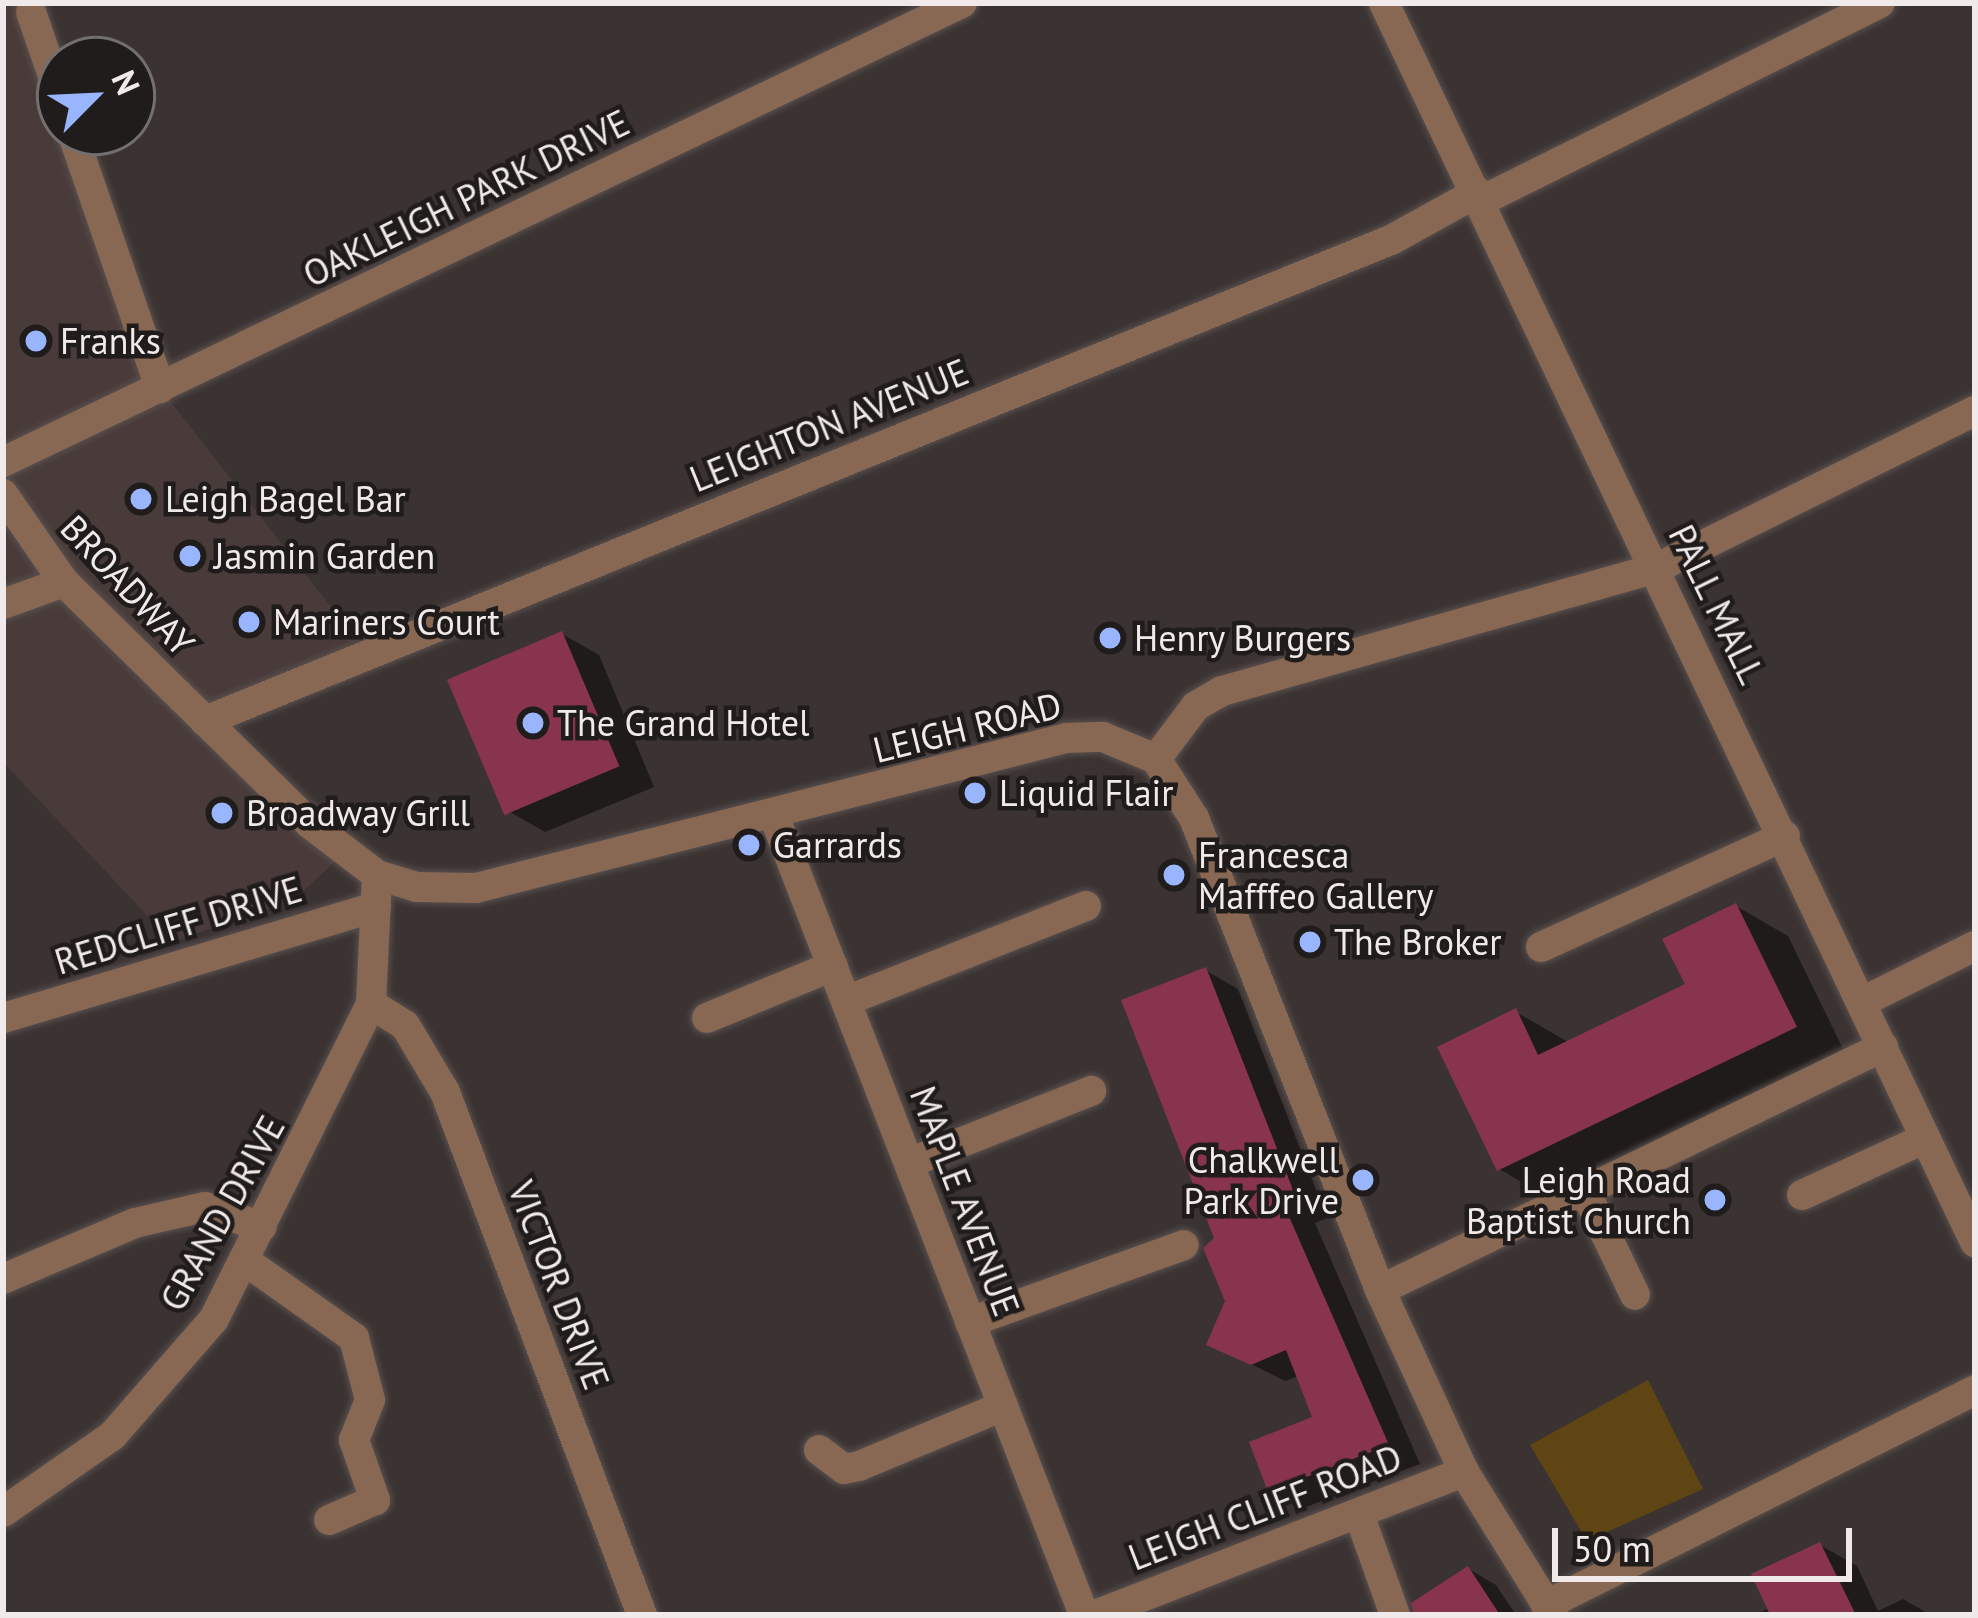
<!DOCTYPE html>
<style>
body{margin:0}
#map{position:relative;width:1978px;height:1618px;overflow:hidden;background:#3b3332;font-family:"PT Sans",sans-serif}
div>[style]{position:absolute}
.built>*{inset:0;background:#493b39}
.green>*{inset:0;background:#5f4514}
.shadow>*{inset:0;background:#0007}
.building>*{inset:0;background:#88344c;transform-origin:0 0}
.roads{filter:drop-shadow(0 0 3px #58504f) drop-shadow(0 0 3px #58504f)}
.minor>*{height:30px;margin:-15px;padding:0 15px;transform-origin:15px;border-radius:15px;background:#886852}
.dots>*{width:33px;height:33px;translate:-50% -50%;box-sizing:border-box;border:6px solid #1f1c1b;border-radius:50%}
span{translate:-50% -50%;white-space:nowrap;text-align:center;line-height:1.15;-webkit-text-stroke:9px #1f1c1b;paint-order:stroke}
.street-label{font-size:36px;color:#f0ebea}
.poi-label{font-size:36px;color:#f0ebea}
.left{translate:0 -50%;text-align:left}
.right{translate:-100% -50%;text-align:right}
.frame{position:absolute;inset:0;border:6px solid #f0ebea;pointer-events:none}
.north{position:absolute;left:36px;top:36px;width:120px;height:120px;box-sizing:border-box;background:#1f1c1b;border:3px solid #736f6e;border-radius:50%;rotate:66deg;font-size:33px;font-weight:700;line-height:48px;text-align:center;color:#f0ebea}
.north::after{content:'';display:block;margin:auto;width:42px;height:54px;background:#99b5fd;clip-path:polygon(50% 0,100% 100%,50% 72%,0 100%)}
.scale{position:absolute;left:1552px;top:1528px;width:300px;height:54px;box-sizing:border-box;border:6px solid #f0ebea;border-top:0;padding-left:15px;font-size:36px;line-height:42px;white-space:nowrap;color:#f0ebea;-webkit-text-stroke:9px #1f1c1b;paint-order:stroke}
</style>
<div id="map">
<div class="built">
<i style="clip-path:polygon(3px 3px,27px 3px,60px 96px,60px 132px,160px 388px,367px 653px,206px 721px,344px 853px,293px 901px,172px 942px,3px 762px)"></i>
</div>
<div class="green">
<i style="clip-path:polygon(1648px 1380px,1703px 1489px,1587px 1541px,1530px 1445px)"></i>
</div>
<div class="shadow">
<i style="clip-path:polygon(562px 634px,599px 655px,654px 787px,545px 832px,508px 811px)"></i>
<i style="clip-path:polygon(1736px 906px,1788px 936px,1847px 1057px,1551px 1199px,1499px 1169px,1516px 1012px,1568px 1042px,1689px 986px)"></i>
<i style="clip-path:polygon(1205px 970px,1238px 989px,1327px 1218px,1315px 1223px,1420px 1464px,1303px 1508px,1270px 1490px,1316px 1419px,1299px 1376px,1285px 1381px,1210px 1344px,1229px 1301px,1217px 1239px)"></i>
<i style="clip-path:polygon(1820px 1545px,1857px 1566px,1878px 1611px,1903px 1599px,1931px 1615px,1754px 1615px,1770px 1608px)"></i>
<i style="clip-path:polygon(1469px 1569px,1496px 1585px,1516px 1615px,1433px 1615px)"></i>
</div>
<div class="building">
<i style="left:562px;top:631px;width:147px;height:125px;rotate:67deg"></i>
<i style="clip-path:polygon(1736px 903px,1797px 1027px,1497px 1171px,1437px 1047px,1516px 1008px,1538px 1055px,1685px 984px,1662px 939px)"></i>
<i style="clip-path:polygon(1206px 967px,1297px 1200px,1284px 1205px,1389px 1445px,1268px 1492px,1249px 1442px,1312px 1417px,1286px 1350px,1251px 1365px,1206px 1345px,1225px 1301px,1203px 1248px,1214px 1238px,1121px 1000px)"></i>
<i style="clip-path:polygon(1820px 1542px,1856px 1615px,1770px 1615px,1751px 1574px)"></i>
<i style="clip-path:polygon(1468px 1566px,1500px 1615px,1414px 1615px,1411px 1603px)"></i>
</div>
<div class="roads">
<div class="minor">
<i style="left:1384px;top:3px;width:1373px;rotate:64.5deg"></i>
<i style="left:31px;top:12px;width:89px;rotate:71deg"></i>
<i style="left:72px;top:132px;width:271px;rotate:71deg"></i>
<i style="left:1481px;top:201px;width:445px;rotate:-26.4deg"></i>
<i style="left:3px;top:462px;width:1063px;rotate:-25.58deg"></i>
<i style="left:3px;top:494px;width:107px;rotate:55.3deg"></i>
<i style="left:64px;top:582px;width:344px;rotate:44.5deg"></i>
<i style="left:309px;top:823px;width:86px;rotate:37.4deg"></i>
<i style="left:377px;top:875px;width:42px;rotate:16.7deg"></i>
<i style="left:417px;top:887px;width:59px;rotate:1deg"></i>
<i style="left:476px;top:888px;width:609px;rotate:-14.26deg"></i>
<i style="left:1066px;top:738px;width:37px;rotate:-2deg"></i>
<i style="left:1103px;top:737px;width:57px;rotate:22.5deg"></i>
<i style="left:1156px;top:759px;width:70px;rotate:57.2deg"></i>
<i style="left:1194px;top:818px;width:507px;rotate:68.49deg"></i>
<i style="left:1380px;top:1290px;width:200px;rotate:65.2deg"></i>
<i style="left:1464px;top:1472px;width:168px;rotate:58.1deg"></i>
<i style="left:3px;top:604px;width:65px;rotate:-19.8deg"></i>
<i style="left:205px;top:721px;width:1280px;rotate:-22.08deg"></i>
<i style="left:1391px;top:240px;width:99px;rotate:-28.9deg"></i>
<i style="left:1156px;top:759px;width:66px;rotate:-53deg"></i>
<i style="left:1196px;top:706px;width:30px;rotate:-30deg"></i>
<i style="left:1222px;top:691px;width:452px;rotate:-15.8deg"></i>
<i style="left:1657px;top:568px;width:355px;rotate:-26.3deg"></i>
<i style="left:774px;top:816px;width:857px;rotate:68.79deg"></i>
<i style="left:1541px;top:947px;width:268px;rotate:-24.5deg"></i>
<i style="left:846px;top:1001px;width:258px;rotate:-21.6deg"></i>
<i style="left:1862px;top:1002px;width:126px;rotate:-26.4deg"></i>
<i style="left:371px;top:1004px;width:40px;rotate:32deg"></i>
<i style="left:405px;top:1025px;width:78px;rotate:59.2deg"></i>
<i style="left:445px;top:1092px;width:559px;rotate:69.36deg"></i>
<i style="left:3px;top:1018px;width:389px;rotate:-16.6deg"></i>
<i style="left:707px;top:1018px;width:136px;rotate:-22.4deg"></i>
<i style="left:909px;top:1163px;width:196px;rotate:-21.6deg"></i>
<i style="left:1585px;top:1191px;width:115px;rotate:64.3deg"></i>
<i style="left:1802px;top:1195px;width:136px;rotate:-24.7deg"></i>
<i style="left:244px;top:1260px;width:135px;rotate:35.3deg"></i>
<i style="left:354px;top:1338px;width:64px;rotate:75.5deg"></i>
<i style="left:370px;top:1400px;width:43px;rotate:111.8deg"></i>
<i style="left:354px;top:1440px;width:64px;rotate:70.7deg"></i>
<i style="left:375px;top:1500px;width:50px;rotate:156.5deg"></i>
<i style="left:3px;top:1279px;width:143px;rotate:-23deg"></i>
<i style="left:135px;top:1223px;width:72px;rotate:-12.9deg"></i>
<i style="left:205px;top:1207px;width:60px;rotate:19.3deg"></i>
<i style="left:1380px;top:1290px;width:559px;rotate:-25.79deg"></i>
<i style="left:970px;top:1322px;width:227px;rotate:-19.8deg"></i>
<i style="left:819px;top:1450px;width:31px;rotate:37deg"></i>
<i style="left:844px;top:1469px;width:15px;rotate:-11deg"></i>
<i style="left:859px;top:1466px;width:156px;rotate:-22.6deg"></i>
<i style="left:3px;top:1512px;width:133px;rotate:-34.9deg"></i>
<i style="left:112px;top:1436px;width:155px;rotate:-48.9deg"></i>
<i style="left:214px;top:1319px;width:352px;rotate:-63.5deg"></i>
<i style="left:371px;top:1004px;width:129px;rotate:-87.3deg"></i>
<i style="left:1359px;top:1514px;width:107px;rotate:70.4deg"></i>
<i style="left:1546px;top:1605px;width:480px;rotate:-26.6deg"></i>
<i style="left:1095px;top:1615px;width:396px;rotate:-21.2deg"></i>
</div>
</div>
<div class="dots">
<i style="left:36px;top:341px;background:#99b5fd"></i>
<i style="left:141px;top:499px;background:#99b5fd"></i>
<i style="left:190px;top:556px;background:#99b5fd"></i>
<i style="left:249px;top:622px;background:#99b5fd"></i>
<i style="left:1110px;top:638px;background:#99b5fd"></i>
<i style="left:533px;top:723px;background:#99b5fd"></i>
<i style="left:975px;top:793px;background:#99b5fd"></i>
<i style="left:222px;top:813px;background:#99b5fd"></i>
<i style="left:749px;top:845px;background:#99b5fd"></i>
<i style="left:1174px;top:875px;background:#99b5fd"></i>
<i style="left:1310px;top:942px;background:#99b5fd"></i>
<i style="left:1363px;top:1180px;background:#99b5fd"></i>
<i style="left:1715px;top:1200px;background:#99b5fd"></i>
</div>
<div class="street-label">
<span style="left:466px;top:198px;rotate:-26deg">OAKLEIGH PARK DRIVE</span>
<span style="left:829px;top:425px;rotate:-22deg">LEIGHTON AVENUE</span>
<span style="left:128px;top:585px;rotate:47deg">BROADWAY</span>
<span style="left:1717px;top:604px;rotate:64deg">PALL MALL</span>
<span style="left:967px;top:727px;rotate:-14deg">LEIGH ROAD</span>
<span style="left:178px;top:925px;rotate:-17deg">REDCLIFF DRIVE</span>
<span style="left:965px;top:1201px;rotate:69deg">MAPLE AVENUE</span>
<span style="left:222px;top:1213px;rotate:-61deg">GRAND DRIVE</span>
<span style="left:559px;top:1285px;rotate:69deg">VICTOR DRIVE</span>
<span style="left:1265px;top:1507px;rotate:-21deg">LEIGH CLIFF ROAD</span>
</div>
<div class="poi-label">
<span class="left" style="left:60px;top:341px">Franks</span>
<span class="left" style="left:165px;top:499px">Leigh Bagel Bar</span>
<span class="left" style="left:214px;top:556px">Jasmin Garden</span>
<span class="left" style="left:273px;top:622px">Mariners Court</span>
<span class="left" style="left:1134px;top:638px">Henry Burgers</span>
<span class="left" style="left:557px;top:723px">The Grand Hotel</span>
<span class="left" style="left:999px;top:793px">Liquid Flair</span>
<span class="left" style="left:246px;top:813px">Broadway Grill</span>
<span class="left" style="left:773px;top:845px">Garrards</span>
<span class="left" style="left:1198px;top:875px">Francesca<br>Mafffeo Gallery</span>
<span class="left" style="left:1334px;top:942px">The Broker</span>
<span class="right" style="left:1339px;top:1180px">Chalkwell<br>Park Drive</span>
<span class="right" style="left:1691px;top:1200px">Leigh Road<br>Baptist Church</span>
</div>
<div class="frame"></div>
<div class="north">N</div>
<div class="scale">50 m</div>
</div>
